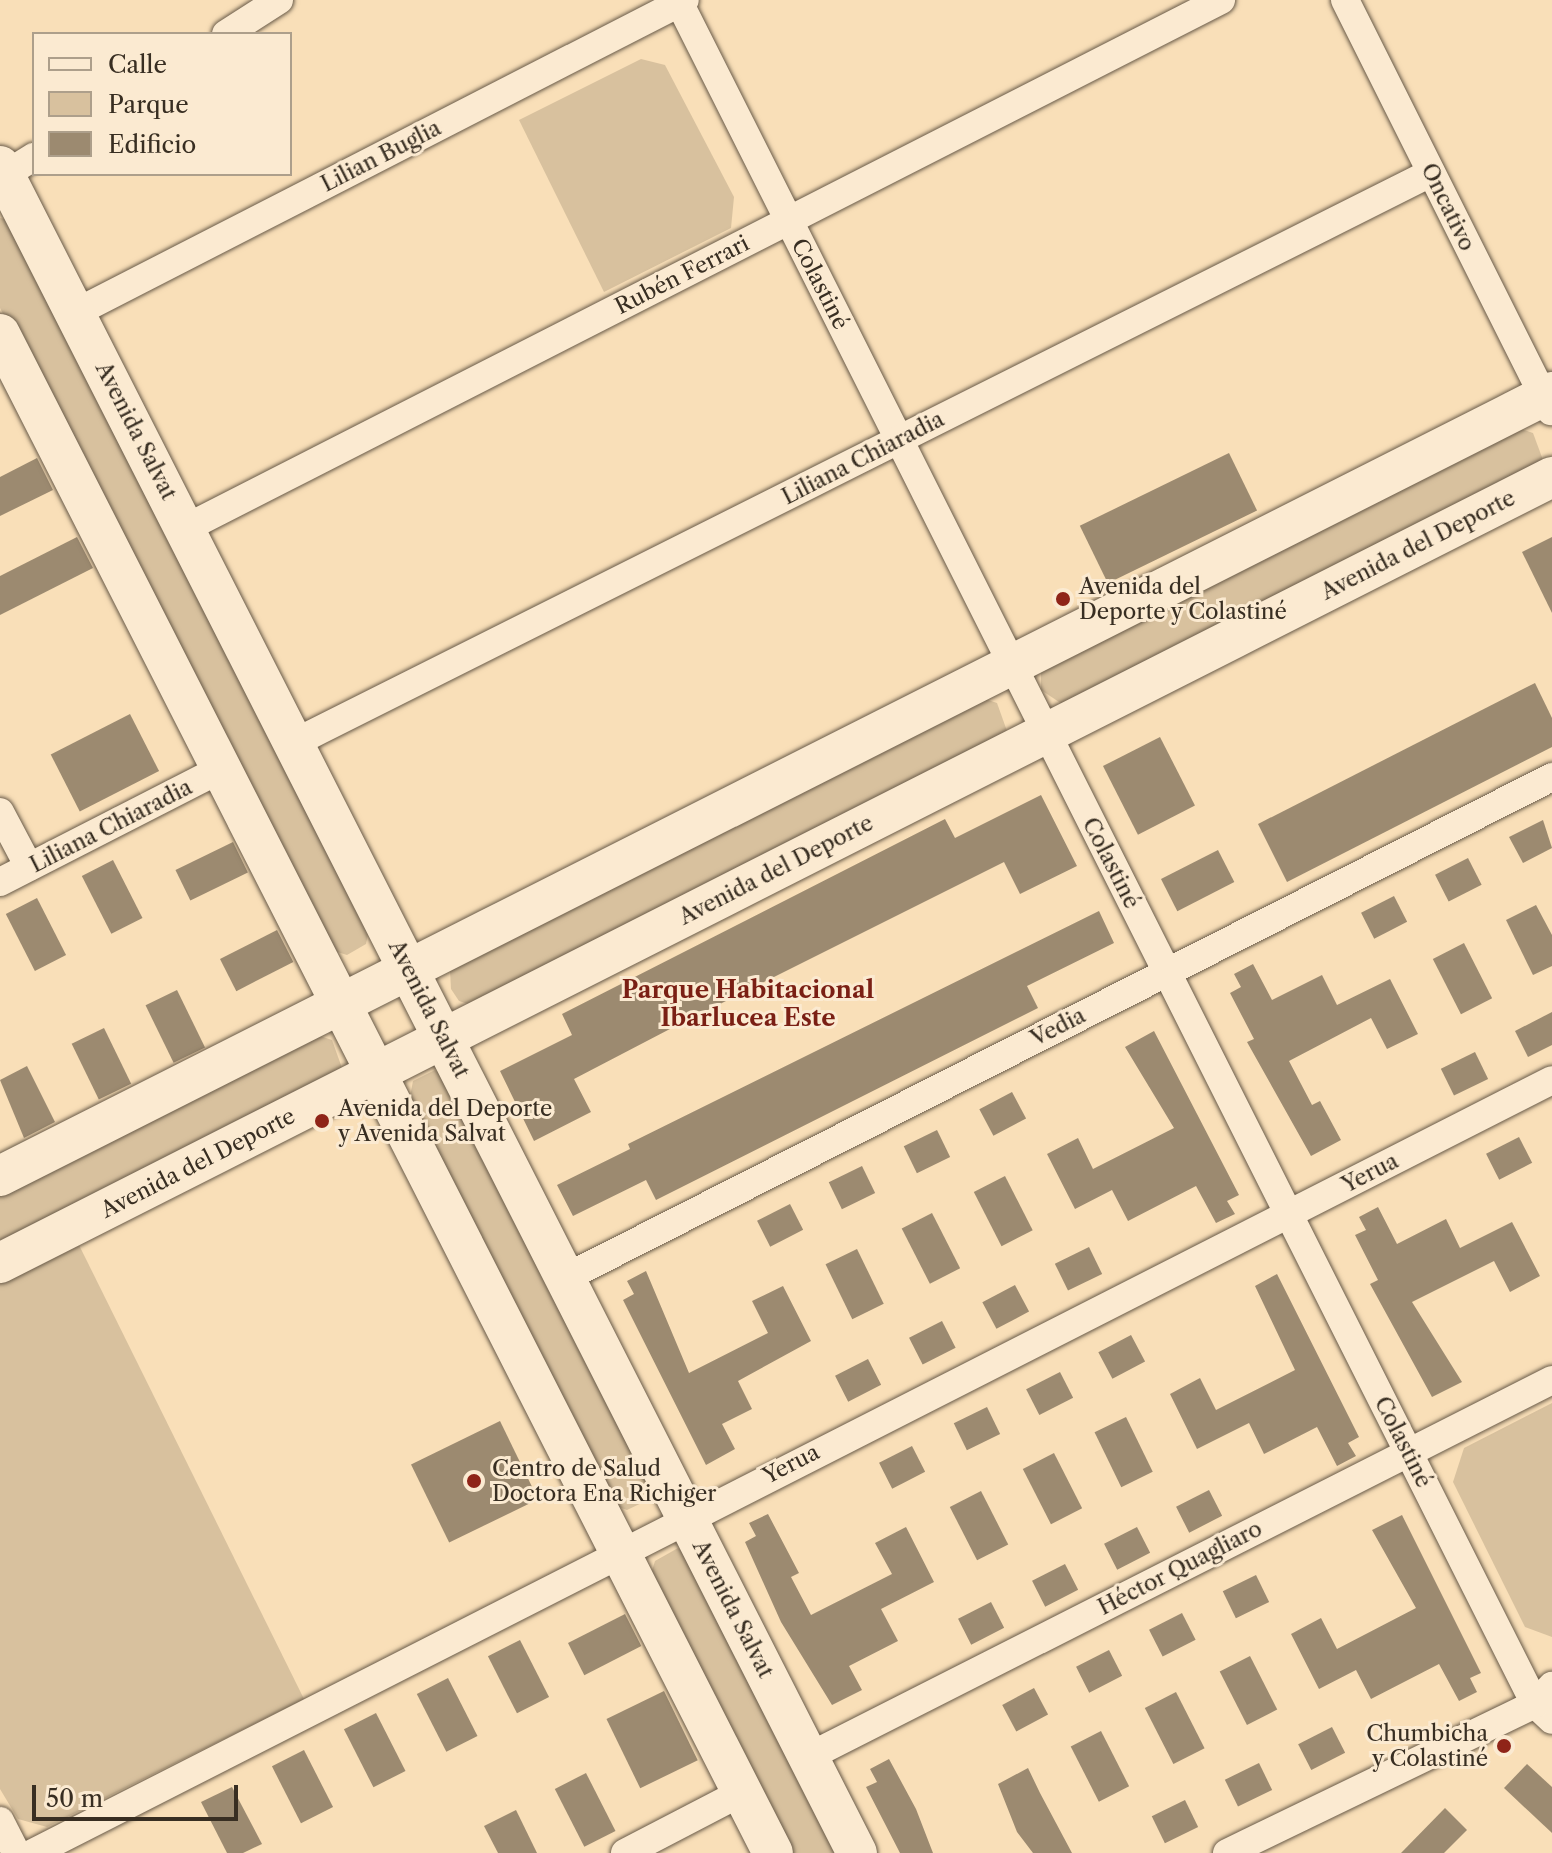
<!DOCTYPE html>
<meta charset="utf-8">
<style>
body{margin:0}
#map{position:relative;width:1552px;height:1853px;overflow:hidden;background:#f9dfb8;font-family:"Libre Caslon Text",serif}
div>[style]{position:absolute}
.green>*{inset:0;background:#d8c19e}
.building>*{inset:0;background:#9c8a70;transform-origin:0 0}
.roads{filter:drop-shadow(0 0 2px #685a48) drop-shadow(0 0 2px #685a48)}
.street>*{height:28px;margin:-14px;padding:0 14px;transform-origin:14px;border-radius:14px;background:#fbead1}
.secondary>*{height:40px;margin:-20px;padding:0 20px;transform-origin:20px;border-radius:20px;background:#fbead1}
.dots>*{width:22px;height:22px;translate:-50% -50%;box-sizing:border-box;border:4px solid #fbead1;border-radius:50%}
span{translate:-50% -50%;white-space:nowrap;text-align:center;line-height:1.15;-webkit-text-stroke:6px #fbead1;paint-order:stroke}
.street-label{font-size:22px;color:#382e22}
.poi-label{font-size:22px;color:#382e22}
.left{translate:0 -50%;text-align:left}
.right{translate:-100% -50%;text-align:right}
.neighbourhood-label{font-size:24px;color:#7a1f14;font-weight:700}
.legend{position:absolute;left:32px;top:32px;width:260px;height:144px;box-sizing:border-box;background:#fbead1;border:2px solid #ad9f8b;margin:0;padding:10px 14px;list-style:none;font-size:24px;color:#382e22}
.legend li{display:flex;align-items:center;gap:16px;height:40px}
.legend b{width:40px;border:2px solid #ad9f8b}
.scale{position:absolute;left:32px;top:1785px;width:206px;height:36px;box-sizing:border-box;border:4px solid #382e22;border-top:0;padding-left:10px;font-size:24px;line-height:28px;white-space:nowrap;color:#382e22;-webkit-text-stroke:6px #fbead1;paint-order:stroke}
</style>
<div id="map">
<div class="green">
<i style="clip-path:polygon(641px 59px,665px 65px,734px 197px,731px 228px,604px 292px,519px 120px)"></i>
<i style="clip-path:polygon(0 218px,14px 221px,370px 924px,366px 944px,347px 955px,331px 950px,0 308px)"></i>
<i style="clip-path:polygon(1518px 428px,1533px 433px,1543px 460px,1065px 706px,1041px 690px,1041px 670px)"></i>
<i style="clip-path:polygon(982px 698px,997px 703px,1007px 731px,474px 1006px,459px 1001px,451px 989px,450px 970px)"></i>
<i style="clip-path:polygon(317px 1035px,332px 1040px,342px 1068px,0 1253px,0 1190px)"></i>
<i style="clip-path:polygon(435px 1070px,451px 1081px,650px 1473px,648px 1500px,627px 1510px,608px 1503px,409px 1102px,413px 1081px)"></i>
<i style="clip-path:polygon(79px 1245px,304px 1699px,47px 1827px,18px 1819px,0 1789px,0 1284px)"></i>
<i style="clip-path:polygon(1552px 1403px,1552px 1637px,1525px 1627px,1453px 1482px,1464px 1448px)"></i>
<i style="clip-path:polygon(678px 1548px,695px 1561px,844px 1853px,785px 1853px,649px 1580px,655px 1561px)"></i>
</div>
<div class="building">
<i style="left:1229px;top:453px;width:64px;height:166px;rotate:64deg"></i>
<i style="clip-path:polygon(37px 458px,53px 490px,0 516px,0 477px)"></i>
<i style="clip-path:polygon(77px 537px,93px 568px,0 615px,0 576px)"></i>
<i style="clip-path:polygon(1552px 537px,1552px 613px,1522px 552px)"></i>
<i style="clip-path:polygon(1535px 683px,1552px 718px,1552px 747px,1287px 882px,1258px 824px)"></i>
<i style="left:130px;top:714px;width:64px;height:89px;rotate:63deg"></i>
<i style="left:1160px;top:737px;width:77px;height:64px;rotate:63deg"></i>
<i style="clip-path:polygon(1041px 795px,1077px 866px,1020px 894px,1004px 862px,668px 1030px,574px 1079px,591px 1112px,534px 1141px,500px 1071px,572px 1035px,562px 1014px,945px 819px,955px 838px)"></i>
<i style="clip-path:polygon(1543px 820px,1552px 848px,1523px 863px,1509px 837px)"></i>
<i style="left:233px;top:842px;width:34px;height:64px;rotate:64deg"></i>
<i style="left:1218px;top:850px;width:36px;height:64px;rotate:63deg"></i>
<i style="left:1468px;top:858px;width:30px;height:37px;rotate:63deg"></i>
<i style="left:113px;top:860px;width:65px;height:35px;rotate:63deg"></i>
<i style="left:1394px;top:896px;width:29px;height:37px;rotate:63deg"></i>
<i style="left:37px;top:898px;width:64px;height:35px;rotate:63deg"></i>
<i style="clip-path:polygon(1536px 905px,1552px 935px,1552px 966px,1533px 975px,1506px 920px)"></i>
<i style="clip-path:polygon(1099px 911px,1114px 943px,1027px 986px,1038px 1008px,656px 1200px,646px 1180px,573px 1216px,557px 1185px,630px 1149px,628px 1144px)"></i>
<i style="left:277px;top:930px;width:36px;height:64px;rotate:63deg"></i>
<i style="left:1464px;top:943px;width:62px;height:35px;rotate:63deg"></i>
<i style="clip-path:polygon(1253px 964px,1272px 1000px,1322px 975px,1337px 1005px,1390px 979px,1418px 1034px,1387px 1049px,1371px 1018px,1289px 1061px,1312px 1105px,1320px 1101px,1341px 1140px,1311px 1156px,1247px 1042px,1254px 1039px,1230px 993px,1241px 987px,1234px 974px)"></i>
<i style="left:177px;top:990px;width:64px;height:35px;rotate:64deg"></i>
<i style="clip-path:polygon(1552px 1012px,1552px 1045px,1528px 1057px,1515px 1031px)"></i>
<i style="left:104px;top:1028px;width:62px;height:36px;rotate:64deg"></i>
<i style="clip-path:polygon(1154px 1031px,1239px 1195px,1227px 1201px,1235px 1214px,1216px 1223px,1196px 1186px,1128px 1221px,1112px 1190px,1075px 1209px,1047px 1154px,1078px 1138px,1093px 1169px,1174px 1128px,1125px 1047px)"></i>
<i style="left:1475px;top:1052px;width:30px;height:38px;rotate:64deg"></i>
<i style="clip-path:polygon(27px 1066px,55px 1122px,24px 1138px,0 1080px)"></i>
<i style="left:1012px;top:1092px;width:30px;height:37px;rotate:62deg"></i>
<i style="left:937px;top:1130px;width:30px;height:37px;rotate:64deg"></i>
<i style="left:1519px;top:1137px;width:29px;height:37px;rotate:63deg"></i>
<i style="left:862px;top:1166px;width:30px;height:37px;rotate:64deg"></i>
<i style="left:1005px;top:1176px;width:61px;height:35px;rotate:63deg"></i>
<i style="left:790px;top:1204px;width:29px;height:37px;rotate:63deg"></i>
<i style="clip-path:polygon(1378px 1207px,1397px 1244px,1446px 1219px,1460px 1248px,1512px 1222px,1540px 1276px,1510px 1292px,1494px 1261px,1412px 1302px,1462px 1382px,1432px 1397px,1370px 1284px,1378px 1280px,1355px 1235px,1366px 1230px,1359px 1217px)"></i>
<i style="left:932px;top:1213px;width:62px;height:34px;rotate:63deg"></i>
<i style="left:1089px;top:1247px;width:30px;height:38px;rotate:64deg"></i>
<i style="left:857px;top:1249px;width:61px;height:35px;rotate:64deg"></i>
<i style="clip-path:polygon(646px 1271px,689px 1373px,768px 1333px,752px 1301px,783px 1286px,811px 1341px,738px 1381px,752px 1409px,722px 1424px,735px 1449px,706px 1465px,623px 1300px,634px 1294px,627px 1281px)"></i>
<i style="clip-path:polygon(1277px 1274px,1359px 1437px,1348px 1443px,1356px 1456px,1337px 1466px,1317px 1427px,1264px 1454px,1249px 1423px,1197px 1449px,1170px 1394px,1200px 1378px,1216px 1410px,1295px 1370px,1255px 1286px)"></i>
<i style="left:1015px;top:1285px;width:30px;height:37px;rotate:62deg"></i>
<i style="left:942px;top:1321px;width:30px;height:37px;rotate:63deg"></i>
<i style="left:1131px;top:1335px;width:30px;height:37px;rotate:62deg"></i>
<i style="left:868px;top:1359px;width:29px;height:37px;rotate:63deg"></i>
<i style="left:1060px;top:1372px;width:29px;height:38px;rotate:63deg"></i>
<i style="left:987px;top:1407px;width:30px;height:37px;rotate:64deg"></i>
<i style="left:1126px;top:1417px;width:61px;height:35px;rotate:64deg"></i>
<i style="left:500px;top:1421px;width:87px;height:99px;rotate:64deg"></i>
<i style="left:912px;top:1446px;width:29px;height:37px;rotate:63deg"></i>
<i style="left:1054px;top:1453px;width:62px;height:35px;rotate:63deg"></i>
<i style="left:1209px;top:1490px;width:29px;height:37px;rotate:63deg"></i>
<i style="left:981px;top:1491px;width:60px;height:35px;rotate:63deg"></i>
<i style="clip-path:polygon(768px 1514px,799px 1573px,791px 1577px,811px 1615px,892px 1574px,875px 1543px,906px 1527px,934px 1582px,881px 1609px,898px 1641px,849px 1666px,862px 1690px,832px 1705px,781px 1622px,745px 1542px,756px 1536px,749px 1523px)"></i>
<i style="clip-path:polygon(1402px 1515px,1481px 1673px,1470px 1678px,1477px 1692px,1459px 1701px,1439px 1664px,1371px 1699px,1356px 1670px,1319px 1689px,1291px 1634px,1321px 1618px,1337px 1649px,1416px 1608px,1372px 1530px)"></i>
<i style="left:1137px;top:1527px;width:29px;height:37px;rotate:63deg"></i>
<i style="left:1065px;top:1564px;width:29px;height:37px;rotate:63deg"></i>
<i style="left:1256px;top:1575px;width:30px;height:37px;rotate:64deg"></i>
<i style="left:991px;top:1602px;width:29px;height:37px;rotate:63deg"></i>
<i style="left:1182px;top:1613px;width:30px;height:37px;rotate:63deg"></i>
<i style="left:625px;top:1614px;width:36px;height:64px;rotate:63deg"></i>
<i style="left:520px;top:1640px;width:64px;height:36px;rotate:63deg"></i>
<i style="left:1109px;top:1650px;width:29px;height:37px;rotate:63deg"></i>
<i style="left:1250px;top:1656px;width:60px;height:34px;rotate:63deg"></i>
<i style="left:448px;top:1678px;width:65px;height:35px;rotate:63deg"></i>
<i style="left:1034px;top:1688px;width:30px;height:36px;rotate:62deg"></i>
<i style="left:664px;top:1691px;width:77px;height:64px;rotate:64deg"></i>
<i style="left:1176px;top:1692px;width:63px;height:35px;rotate:63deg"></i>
<i style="left:376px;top:1713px;width:65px;height:36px;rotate:63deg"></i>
<i style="left:1332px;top:1727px;width:29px;height:38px;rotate:63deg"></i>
<i style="left:1101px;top:1731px;width:62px;height:34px;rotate:63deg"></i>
<i style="left:304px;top:1750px;width:64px;height:36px;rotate:63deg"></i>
<i style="clip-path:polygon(889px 1759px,916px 1809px,933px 1853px,900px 1853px,866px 1787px,877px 1782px,870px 1769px)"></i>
<i style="left:1259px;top:1763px;width:30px;height:38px;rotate:64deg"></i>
<i style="clip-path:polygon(1527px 1764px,1552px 1787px,1552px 1833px,1504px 1788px)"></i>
<i style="clip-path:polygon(1028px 1768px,1040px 1793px,1072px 1853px,1033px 1853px,1017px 1832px,998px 1784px)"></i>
<i style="left:586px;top:1773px;width:65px;height:35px;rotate:63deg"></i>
<i style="clip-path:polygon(232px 1787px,262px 1844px,243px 1853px,227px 1853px,201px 1802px)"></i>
<i style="left:1185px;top:1800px;width:30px;height:37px;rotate:64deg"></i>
<i style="clip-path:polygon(1445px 1808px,1467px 1830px,1444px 1853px,1401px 1853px)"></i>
<i style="clip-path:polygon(516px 1810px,537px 1853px,498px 1853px,484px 1826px)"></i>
</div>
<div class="roads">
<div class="street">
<i style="left:678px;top:0;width:1907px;rotate:63.3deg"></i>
<i style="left:1535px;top:1704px;width:23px;rotate:43deg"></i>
<i style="left:1345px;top:0;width:460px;rotate:63.4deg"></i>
<i style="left:226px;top:34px;width:63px;rotate:-32.7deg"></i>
<i style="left:0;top:178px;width:40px;rotate:-32deg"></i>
<i style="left:77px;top:312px;width:683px;rotate:-27.16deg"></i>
<i style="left:186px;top:528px;width:1162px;rotate:-27.03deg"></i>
<i style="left:294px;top:743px;width:1272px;rotate:-26.63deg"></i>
<i style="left:0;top:812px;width:62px;rotate:62.2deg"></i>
<i style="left:0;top:882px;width:248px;rotate:-27.1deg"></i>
<i style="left:565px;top:1278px;width:1107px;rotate:-26.91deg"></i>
<i style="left:808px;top:1757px;width:834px;rotate:-26.87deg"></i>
<i style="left:0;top:1821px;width:36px;rotate:63deg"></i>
<i style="left:33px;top:1853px;width:1704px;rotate:-26.97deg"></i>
<i style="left:625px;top:1853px;width:132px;rotate:-27.5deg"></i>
<i style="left:1227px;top:1853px;width:342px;rotate:-25.8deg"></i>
<i style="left:1535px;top:1704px;width:25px;rotate:-47deg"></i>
</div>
<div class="secondary">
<i style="left:0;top:166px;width:1892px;rotate:63.07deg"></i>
<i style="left:0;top:334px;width:1704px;rotate:63.03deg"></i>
<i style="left:0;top:1176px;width:1739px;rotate:-26.8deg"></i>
<i style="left:0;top:1263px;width:1740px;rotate:-26.86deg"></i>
</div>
</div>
<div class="dots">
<i style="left:1063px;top:599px;background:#8f2418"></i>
<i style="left:322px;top:1121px;background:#8f2418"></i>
<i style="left:474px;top:1481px;background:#8f2418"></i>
<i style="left:1504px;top:1746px;background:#8f2418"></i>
</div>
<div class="street-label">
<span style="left:381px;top:156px;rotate:-27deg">Lilian Buglia</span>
<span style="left:1448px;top:207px;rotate:64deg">Oncativo</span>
<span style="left:682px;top:275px;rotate:-27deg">Rubén Ferrari</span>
<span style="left:820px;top:284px;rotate:63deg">Colastiné</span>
<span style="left:136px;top:431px;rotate:63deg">Avenida Salvat</span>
<span style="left:863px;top:458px;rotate:-27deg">Liliana Chiaradia</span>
<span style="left:1418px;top:545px;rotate:-27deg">Avenida del Deporte</span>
<span style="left:111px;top:826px;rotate:-27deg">Liliana Chiaradia</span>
<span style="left:1111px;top:863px;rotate:63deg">Colastiné</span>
<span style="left:776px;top:870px;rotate:-27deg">Avenida del Deporte</span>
<span style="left:429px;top:1009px;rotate:63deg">Avenida Salvat</span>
<span style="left:1058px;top:1027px;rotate:-27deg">Vedia</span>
<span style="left:198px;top:1163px;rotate:-27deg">Avenida del Deporte</span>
<span style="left:1370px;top:1173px;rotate:-27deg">Yerua</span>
<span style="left:1403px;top:1442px;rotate:63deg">Colastiné</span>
<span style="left:791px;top:1464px;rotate:-27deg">Yerua</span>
<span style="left:1180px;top:1568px;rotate:-27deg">Héctor Quagliaro</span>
<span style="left:733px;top:1609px;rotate:63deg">Avenida Salvat</span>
</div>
<div class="poi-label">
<span class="left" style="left:1079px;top:599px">Avenida del<br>Deporte y Colastiné</span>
<span class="left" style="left:338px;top:1121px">Avenida del Deporte<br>y Avenida Salvat</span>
<span class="left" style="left:492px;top:1481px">Centro de Salud<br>Doctora Ena Richiger</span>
<span class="right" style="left:1488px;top:1746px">Chumbicha<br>y Colastiné</span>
</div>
<div class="neighbourhood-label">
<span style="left:748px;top:1004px">Parque Habitacional<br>Ibarlucea Este</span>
</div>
<ul class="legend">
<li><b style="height:10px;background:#fbead1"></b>Calle</li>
<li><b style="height:22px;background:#d8c19e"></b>Parque</li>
<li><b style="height:22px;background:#9c8a70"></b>Edificio</li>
</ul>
<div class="scale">50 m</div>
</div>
